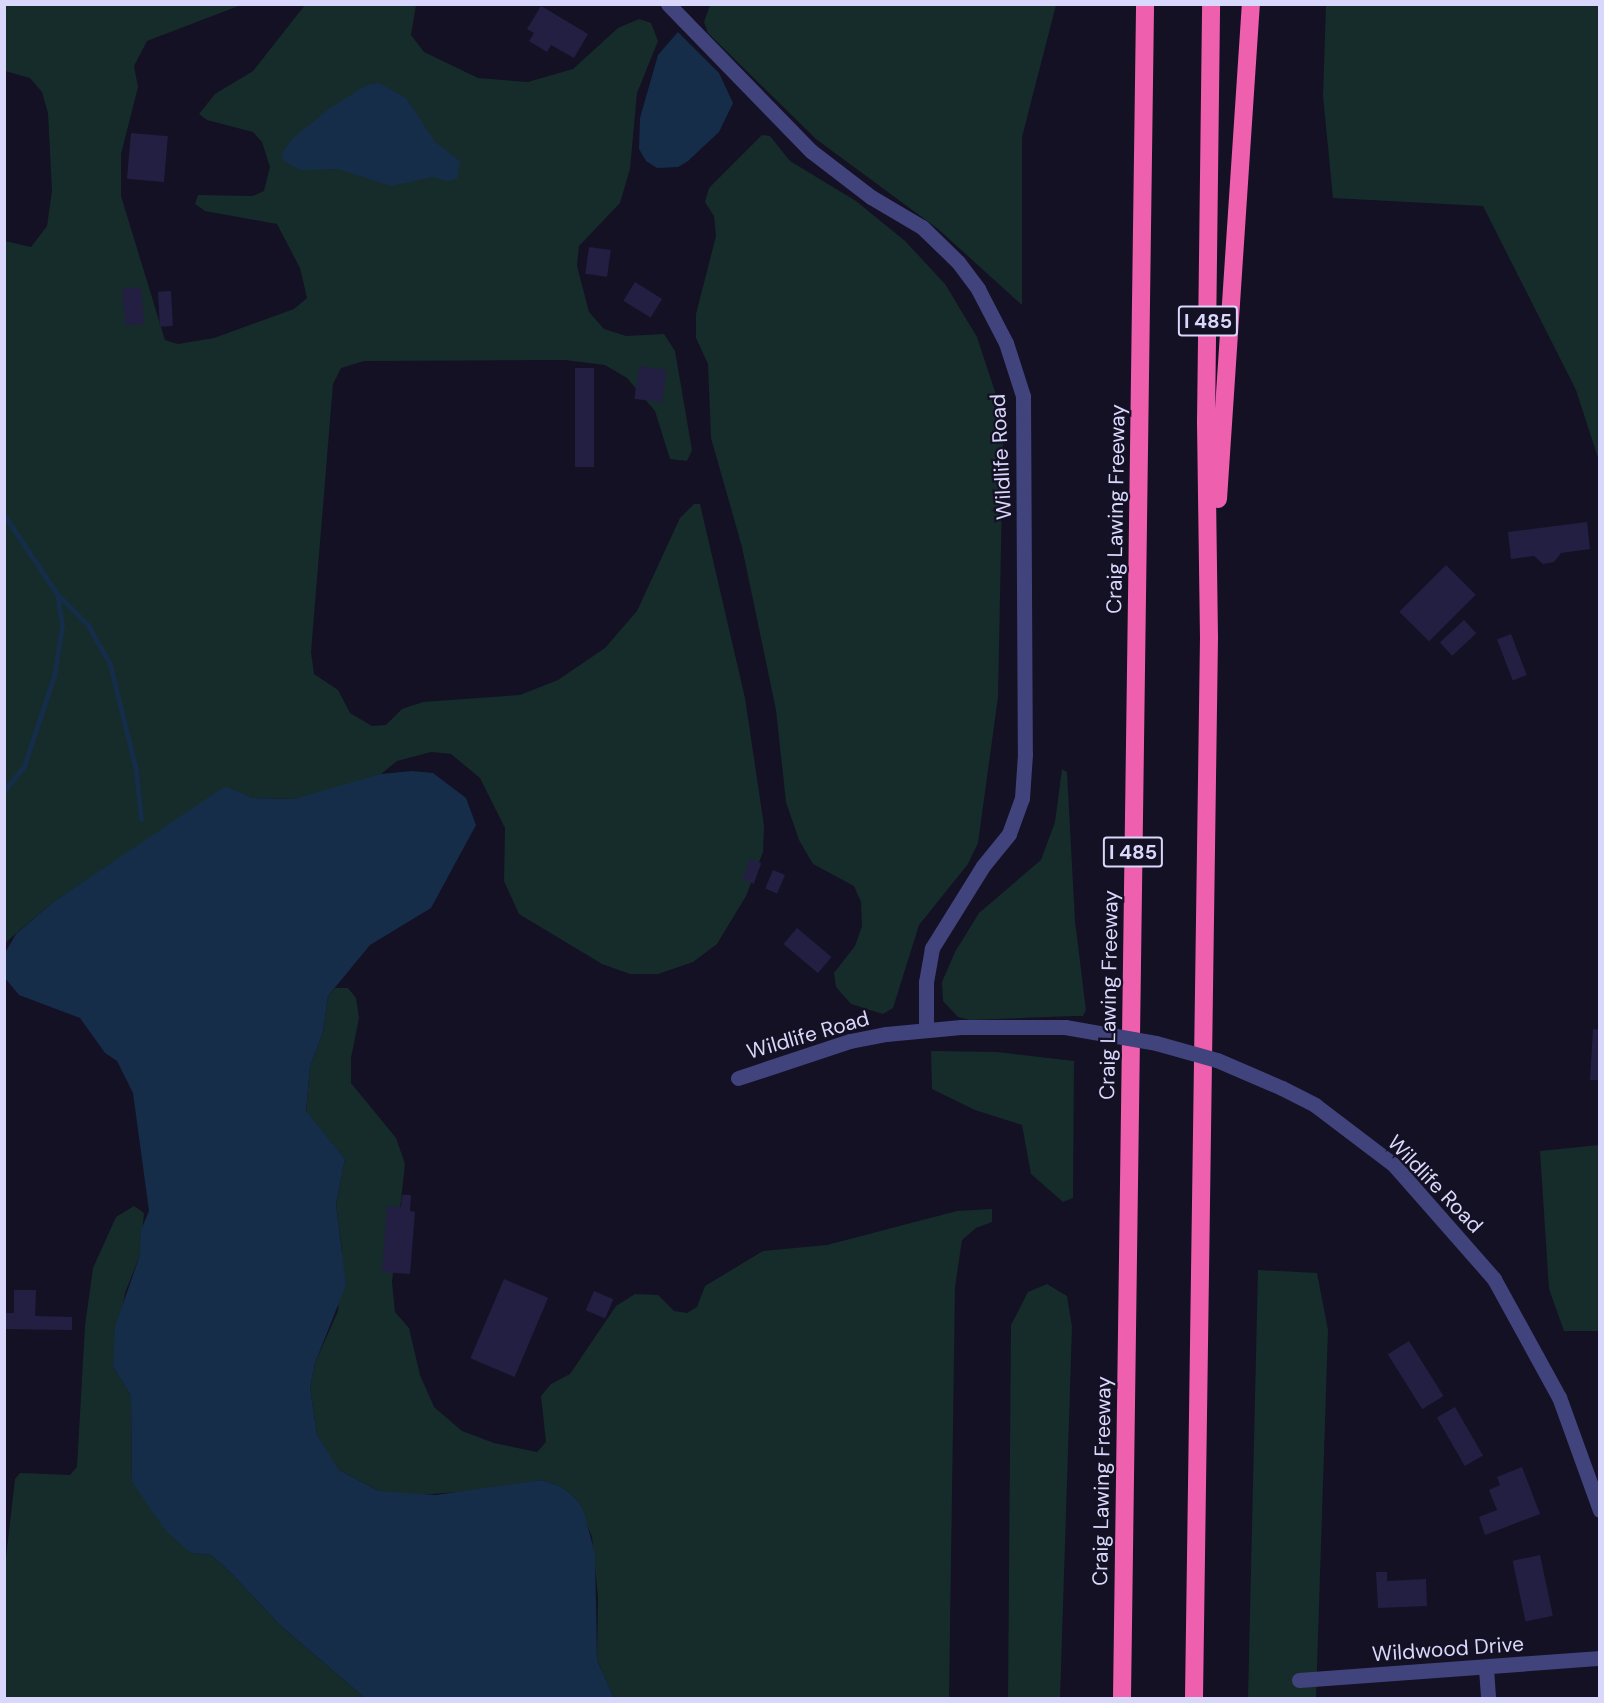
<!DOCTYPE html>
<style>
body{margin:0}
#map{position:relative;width:1604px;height:1703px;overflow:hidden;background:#131123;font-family:"DM Sans",sans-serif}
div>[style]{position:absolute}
.green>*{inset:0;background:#152c2a}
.water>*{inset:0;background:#152d49}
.stream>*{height:5px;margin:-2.5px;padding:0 2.5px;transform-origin:2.5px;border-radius:2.5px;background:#152d49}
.building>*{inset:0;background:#231f42;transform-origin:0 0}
.minor>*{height:15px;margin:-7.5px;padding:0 7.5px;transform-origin:7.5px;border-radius:7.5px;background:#41437d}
.highway>*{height:18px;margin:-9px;padding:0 9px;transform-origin:9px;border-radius:9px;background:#ee5fae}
.minor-bridge>*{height:15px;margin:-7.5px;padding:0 7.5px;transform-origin:7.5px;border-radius:7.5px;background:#41437d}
span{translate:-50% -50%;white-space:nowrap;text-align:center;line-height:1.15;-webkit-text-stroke:4.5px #131123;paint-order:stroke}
.shield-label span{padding:2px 4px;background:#131123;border:2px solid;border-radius:4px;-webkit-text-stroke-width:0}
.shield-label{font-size:20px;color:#d9d7fb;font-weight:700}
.street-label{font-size:21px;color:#d9d7fb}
.frame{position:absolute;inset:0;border:6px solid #d9d7fb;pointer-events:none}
</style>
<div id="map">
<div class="green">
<i style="clip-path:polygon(5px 5px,241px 5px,147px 41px,134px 66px,138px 87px,121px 154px,121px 196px,165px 340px,178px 344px,214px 338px,294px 309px,307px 298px,300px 268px,277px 224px,205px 211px,195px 204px,198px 195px,253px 196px,264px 191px,270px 167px,262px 142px,253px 132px,207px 120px,199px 114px,215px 94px,253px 71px,305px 5px,416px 5px,411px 35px,424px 52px,478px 78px,528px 82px,573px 69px,618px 28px,639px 19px,651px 23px,658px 41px,637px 93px,630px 169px,620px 203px,579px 246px,577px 266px,589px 312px,604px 329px,626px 336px,664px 334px,675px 351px,692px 450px,687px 461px,670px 459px,655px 411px,627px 378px,605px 365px,565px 360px,364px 361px,341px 368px,333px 384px,311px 652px,314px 674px,338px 690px,350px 713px,372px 726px,386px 725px,402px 709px,423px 702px,520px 695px,558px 680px,605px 648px,637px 611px,680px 518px,694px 504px,700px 504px,745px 698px,764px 826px,763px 852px,746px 896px,717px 944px,693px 962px,658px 974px,630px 974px,602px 964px,519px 914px,504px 881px,505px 828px,480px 778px,451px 754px,431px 752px,397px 761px,381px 774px,363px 782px,295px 799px,253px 798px,227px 788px,52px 903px,5px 943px,5px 241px,31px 247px,47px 226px,52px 191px,48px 113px,42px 92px,30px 78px,5px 71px)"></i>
<i style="clip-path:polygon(710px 5px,1056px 5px,1022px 137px,1022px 305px,938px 229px,816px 139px,708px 33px,704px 22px)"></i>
<i style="clip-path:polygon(1326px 5px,1599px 5px,1599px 461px,1576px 390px,1483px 206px,1333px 198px,1323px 96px)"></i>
<i style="clip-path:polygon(762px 135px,770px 136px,790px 161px,856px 201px,905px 241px,945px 284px,977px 337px,996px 395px,1003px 444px,998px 697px,978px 843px,968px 864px,919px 925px,893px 1008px,883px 1014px,851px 1004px,836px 987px,834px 973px,855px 946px,862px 926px,861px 902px,854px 886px,813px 864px,799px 840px,786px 802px,776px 710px,742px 547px,711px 438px,708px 364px,696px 338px,696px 314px,716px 236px,714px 216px,705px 202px,709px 188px)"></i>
<i style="clip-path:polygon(1062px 769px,1067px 772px,1075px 921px,1086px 1010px,1083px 1016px,1073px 1016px,970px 1020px,958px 1017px,943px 1001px,942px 982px,955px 952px,979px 913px,1041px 860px,1055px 822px)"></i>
<i style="clip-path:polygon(335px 988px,348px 988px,356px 998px,359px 1018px,351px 1058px,351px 1083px,396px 1138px,405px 1164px,392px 1282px,395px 1312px,409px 1328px,420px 1375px,434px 1407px,462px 1431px,494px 1443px,537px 1452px,546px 1442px,541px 1396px,551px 1384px,570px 1374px,616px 1306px,635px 1294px,658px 1295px,674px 1311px,687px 1313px,697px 1307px,705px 1286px,763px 1251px,827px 1245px,957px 1211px,992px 1209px,992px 1222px,976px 1228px,962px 1240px,955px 1287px,949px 1698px,614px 1698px,597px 1660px,598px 1597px,592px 1537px,577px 1500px,562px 1487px,542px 1480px,486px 1490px,404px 1496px,379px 1491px,339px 1470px,329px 1460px,317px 1435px,310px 1388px,315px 1363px,338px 1311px,342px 1251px,336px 1204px,345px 1159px,306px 1112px,310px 1067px,323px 1032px,328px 996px)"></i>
<i style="clip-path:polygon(931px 1051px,997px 1052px,1074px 1061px,1073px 1198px,1063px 1202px,1031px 1174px,1022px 1125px,975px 1110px,932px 1089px)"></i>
<i style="clip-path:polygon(1599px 1145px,1599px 1331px,1564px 1331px,1549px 1289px,1540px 1151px)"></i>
<i style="clip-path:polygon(134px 1206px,144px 1213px,140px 1255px,125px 1293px,113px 1366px,131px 1396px,132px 1482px,191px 1553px,211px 1555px,228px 1570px,281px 1626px,365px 1698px,5px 1698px,4px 1575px,15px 1479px,20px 1473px,70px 1475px,77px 1467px,85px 1326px,93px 1268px,116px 1217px)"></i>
<i style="clip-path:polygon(1258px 1270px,1317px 1273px,1328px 1330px,1316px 1698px,1248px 1698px)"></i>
<i style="clip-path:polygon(1047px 1284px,1067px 1296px,1072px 1327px,1060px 1698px,1008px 1698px,1011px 1325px,1028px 1292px)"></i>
</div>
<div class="water">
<i style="clip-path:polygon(678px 32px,719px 73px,733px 103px,719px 132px,688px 161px,678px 167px,657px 168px,646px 161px,639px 149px,640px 118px,658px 55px)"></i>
<i style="clip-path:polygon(379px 83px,406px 98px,435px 142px,460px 161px,457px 179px,446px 181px,433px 177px,391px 186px,338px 169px,300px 170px,282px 160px,283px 151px,294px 137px,330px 108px,367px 85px)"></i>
<i style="clip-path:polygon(412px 771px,433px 773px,466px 798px,476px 825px,431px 908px,370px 945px,328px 996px,323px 1032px,310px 1067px,306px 1111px,345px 1159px,336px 1204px,346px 1285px,315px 1363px,310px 1388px,317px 1435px,339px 1470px,379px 1491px,436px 1495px,542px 1480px,562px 1487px,577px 1500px,584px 1512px,595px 1554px,597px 1660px,614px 1698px,365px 1698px,281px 1626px,228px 1570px,211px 1555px,191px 1553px,166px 1531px,132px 1482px,131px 1396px,113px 1366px,115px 1327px,140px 1255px,141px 1230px,149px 1211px,133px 1093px,117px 1061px,105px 1053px,80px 1018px,19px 995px,5px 978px,5px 953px,16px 934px,52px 903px,221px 789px,227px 787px,253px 798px,294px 799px,381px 774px)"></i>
</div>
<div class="stream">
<i style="left:4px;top:515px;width:95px;rotate:56.1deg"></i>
<i style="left:57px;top:594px;width:44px;rotate:45deg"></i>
<i style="left:88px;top:625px;width:45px;rotate:60.6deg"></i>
<i style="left:110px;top:664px;width:110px;rotate:76.3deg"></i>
<i style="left:136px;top:771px;width:48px;rotate:84.1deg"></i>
<i style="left:4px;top:791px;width:32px;rotate:-51deg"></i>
<i style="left:24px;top:766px;width:95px;rotate:-71.6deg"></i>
<i style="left:54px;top:676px;width:52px;rotate:-81.1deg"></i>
<i style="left:62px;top:625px;width:30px;rotate:-99deg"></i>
</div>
<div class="building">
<i style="clip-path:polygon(541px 6px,588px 34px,574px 58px,551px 45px,547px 52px,529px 41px,534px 33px,527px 29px)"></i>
<i style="left:131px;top:133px;width:37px;height:46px;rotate:5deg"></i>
<i style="left:589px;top:247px;width:22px;height:27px;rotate:8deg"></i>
<i style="left:635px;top:282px;width:32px;height:22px;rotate:32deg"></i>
<i style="left:141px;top:287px;width:37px;height:19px;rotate:85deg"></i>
<i style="left:171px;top:291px;width:35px;height:13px;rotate:87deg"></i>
<i style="left:639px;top:366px;width:28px;height:33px;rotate:8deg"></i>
<i style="left:575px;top:368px;width:19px;height:99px"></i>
<i style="clip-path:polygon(1587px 522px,1590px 549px,1561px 553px,1554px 562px,1543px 564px,1534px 556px,1511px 559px,1508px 532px)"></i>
<i style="left:1446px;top:565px;width:42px;height:66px;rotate:45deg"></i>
<i style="left:1464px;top:620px;width:18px;height:33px;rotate:47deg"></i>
<i style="left:1511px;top:634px;width:44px;height:15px;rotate:69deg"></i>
<i style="left:750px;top:859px;width:12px;height:22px;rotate:20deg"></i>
<i style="left:773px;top:870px;width:13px;height:20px;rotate:23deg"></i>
<i style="left:797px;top:928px;width:45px;height:21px;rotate:40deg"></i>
<i style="clip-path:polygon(1593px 1029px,1600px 1030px,1600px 1080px,1590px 1080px)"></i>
<i style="clip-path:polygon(402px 1195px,411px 1195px,410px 1211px,415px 1212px,410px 1274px,382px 1272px,387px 1206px,401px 1207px)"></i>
<i style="left:504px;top:1279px;width:48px;height:86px;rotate:23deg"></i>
<i style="clip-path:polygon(14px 1290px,36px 1290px,35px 1316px,72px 1317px,72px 1330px,4px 1329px,4px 1313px,14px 1313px)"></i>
<i style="left:594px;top:1291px;width:21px;height:21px;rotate:23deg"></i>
<i style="left:1409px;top:1341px;width:65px;height:25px;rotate:58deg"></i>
<i style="left:1455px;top:1407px;width:56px;height:21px;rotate:60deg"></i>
<i style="clip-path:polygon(1522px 1467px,1540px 1514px,1485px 1535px,1479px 1517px,1497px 1510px,1489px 1490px,1500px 1485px,1497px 1477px)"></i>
<i style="left:1540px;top:1555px;width:62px;height:28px;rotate:78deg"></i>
<i style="clip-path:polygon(1376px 1572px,1387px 1572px,1387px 1581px,1426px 1579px,1427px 1606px,1378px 1608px)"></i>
</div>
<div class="minor">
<i style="left:668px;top:4px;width:205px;rotate:45.8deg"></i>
<i style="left:811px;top:151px;width:76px;rotate:37.5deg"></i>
<i style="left:871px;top:197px;width:59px;rotate:30.5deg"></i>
<i style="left:922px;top:227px;width:50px;rotate:44.2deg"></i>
<i style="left:958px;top:262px;width:34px;rotate:53deg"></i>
<i style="left:978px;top:289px;width:61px;rotate:62.6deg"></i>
<i style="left:1006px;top:343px;width:56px;rotate:72.2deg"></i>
<i style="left:1023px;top:396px;width:358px;rotate:89.7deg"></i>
<i style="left:1025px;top:754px;width:44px;rotate:93.9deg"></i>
<i style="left:1022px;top:798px;width:38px;rotate:110deg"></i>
<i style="left:1009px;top:834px;width:41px;rotate:129.1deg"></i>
<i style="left:983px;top:866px;width:97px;rotate:121.9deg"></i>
<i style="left:932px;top:948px;width:35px;rotate:100deg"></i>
<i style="left:926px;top:982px;width:47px;rotate:90deg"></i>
<i style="left:738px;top:1078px;width:118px;rotate:-18.3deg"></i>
<i style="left:850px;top:1041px;width:37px;rotate:-11deg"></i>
<i style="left:886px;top:1034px;width:75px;rotate:-5.3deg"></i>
<i style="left:961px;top:1027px;width:104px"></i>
<i style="left:1282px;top:1088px;width:37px;rotate:27deg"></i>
<i style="left:1315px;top:1105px;width:99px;rotate:37.2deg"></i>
<i style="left:1394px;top:1165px;width:152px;rotate:48.7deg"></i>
<i style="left:1494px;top:1279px;width:135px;rotate:61.2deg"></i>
<i style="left:1559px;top:1397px;width:120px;rotate:70.1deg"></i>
<i style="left:1486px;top:1668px;width:30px;rotate:86deg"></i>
<i style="left:1299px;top:1680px;width:302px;rotate:-4.2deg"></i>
</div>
<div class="highway">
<i style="left:1218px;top:499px;width:496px;rotate:-86.2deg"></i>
<i style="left:1122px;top:1698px;width:1694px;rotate:-89.22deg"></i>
<i style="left:1194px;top:1698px;width:1060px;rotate:-89.19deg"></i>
<i style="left:1209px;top:638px;width:216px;rotate:-90.8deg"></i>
<i style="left:1206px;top:422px;width:418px;rotate:-89.3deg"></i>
</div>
<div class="minor-bridge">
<i style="left:1065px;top:1027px;width:92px;rotate:10deg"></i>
<i style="left:1156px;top:1043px;width:63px;rotate:15.6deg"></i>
<i style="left:1217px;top:1060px;width:71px;rotate:23.3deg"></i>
</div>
<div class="shield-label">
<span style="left:1208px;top:321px">I 485</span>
<span style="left:1133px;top:852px">I 485</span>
</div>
<div class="street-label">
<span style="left:1001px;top:457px;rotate:-93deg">Wildlife Road</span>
<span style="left:1116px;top:509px;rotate:-89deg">Craig Lawing Freeway</span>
<span style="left:1109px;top:995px;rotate:-89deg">Craig Lawing Freeway</span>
<span style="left:808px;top:1035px;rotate:-16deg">Wildlife Road</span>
<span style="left:1435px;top:1184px;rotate:46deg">Wildlife Road</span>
<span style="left:1102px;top:1481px;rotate:-89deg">Craig Lawing Freeway</span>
<span style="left:1448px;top:1649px;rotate:-4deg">Wildwood Drive</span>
</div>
<div class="frame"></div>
</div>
